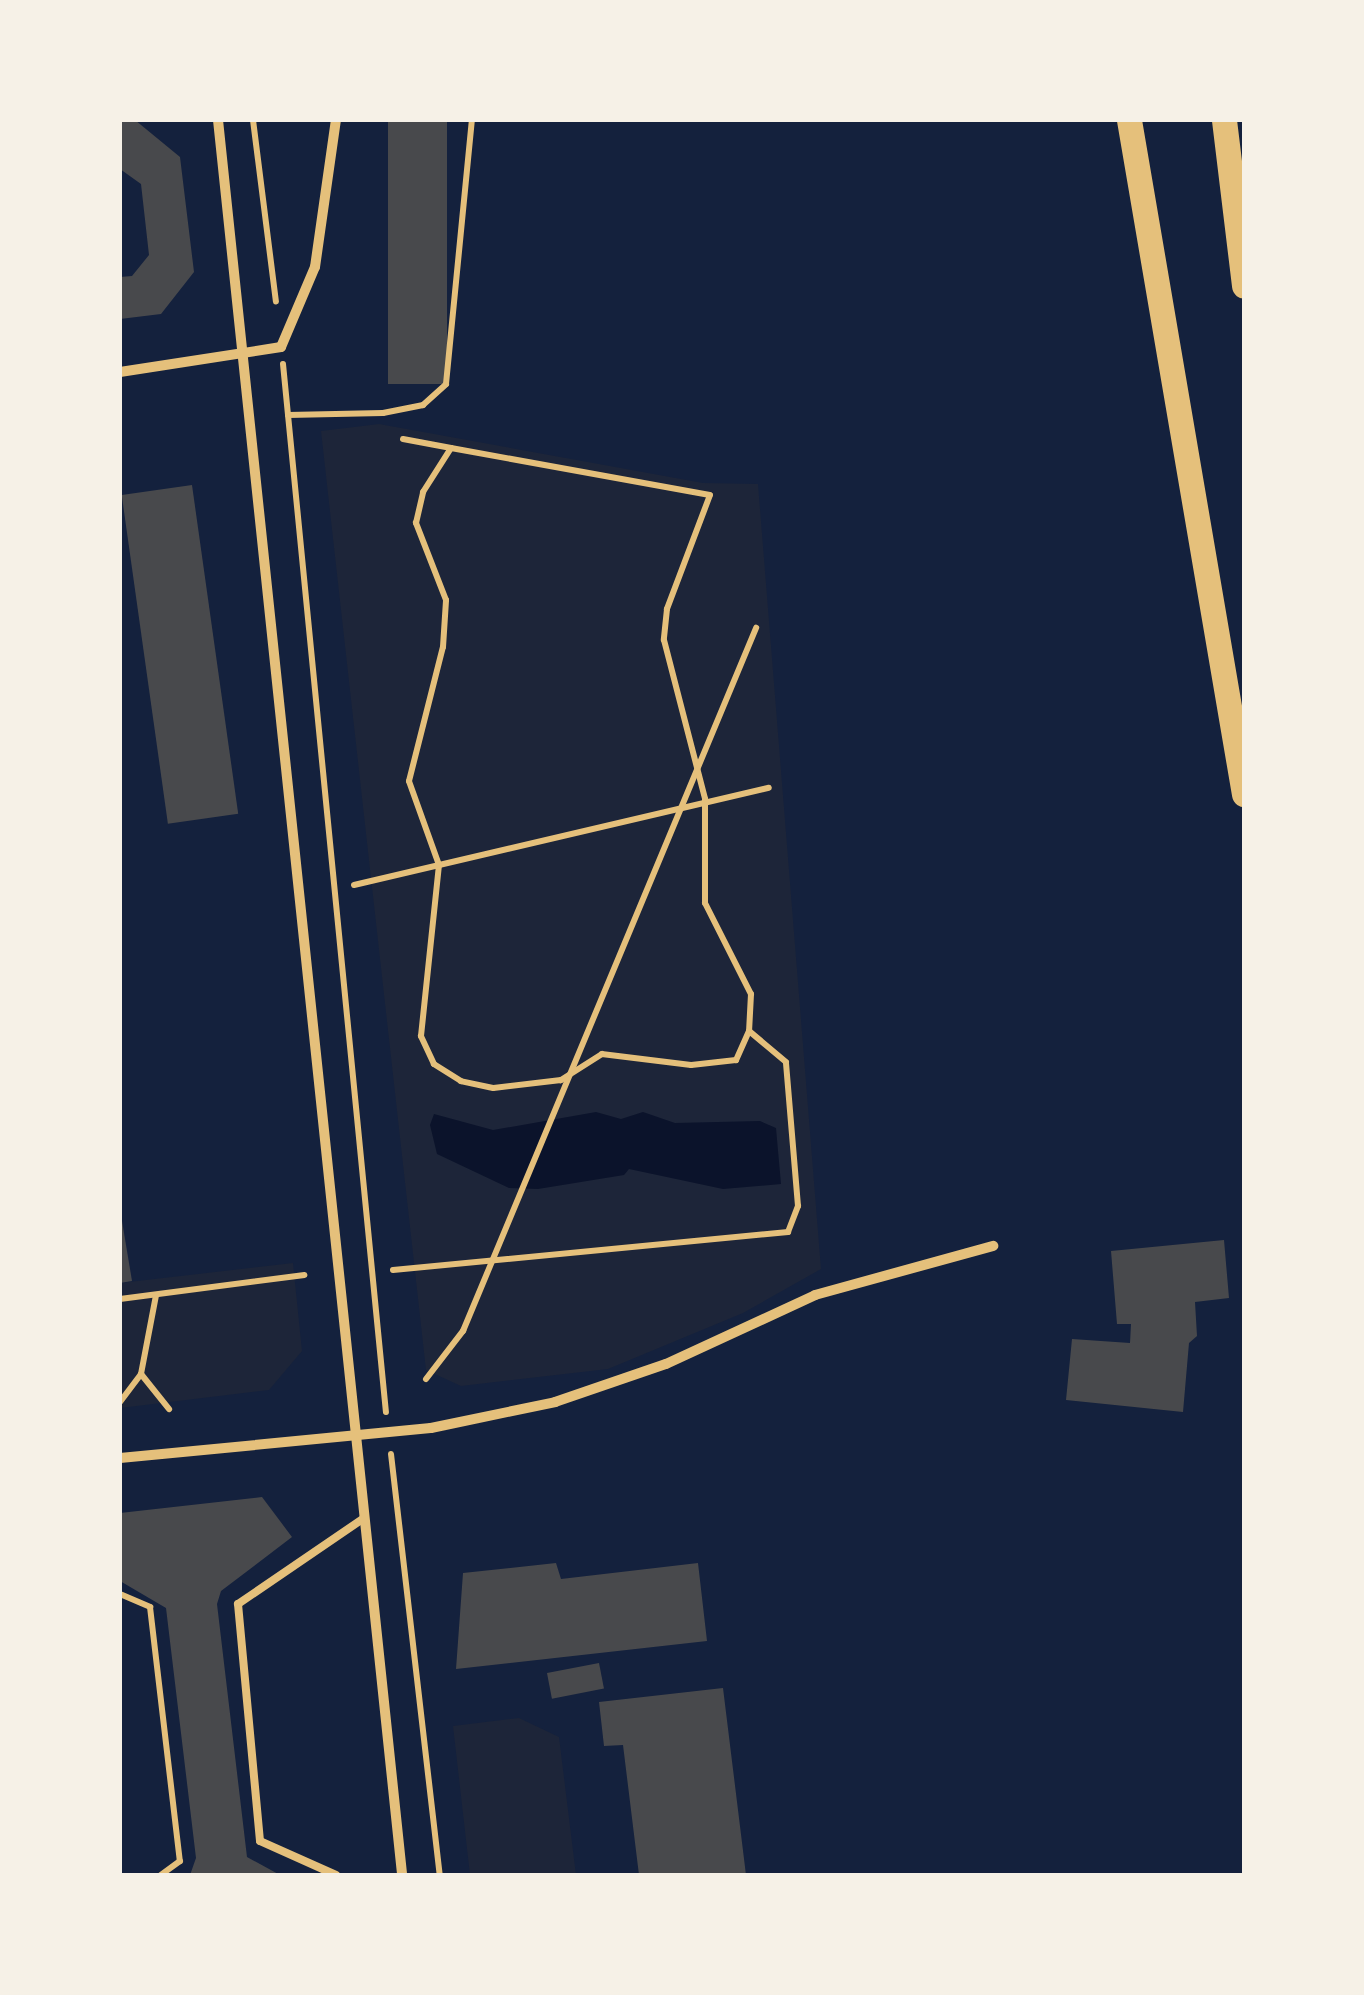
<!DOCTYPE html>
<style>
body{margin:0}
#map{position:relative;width:1364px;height:1995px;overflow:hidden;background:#14213d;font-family:"Asap Condensed",sans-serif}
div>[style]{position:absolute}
.green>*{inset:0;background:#1d2539}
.water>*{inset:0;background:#0b132b}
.building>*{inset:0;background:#48494c;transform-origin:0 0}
.path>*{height:6px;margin:-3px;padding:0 3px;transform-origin:3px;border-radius:3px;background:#e5c07b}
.service>*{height:8px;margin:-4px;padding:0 4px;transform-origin:4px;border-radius:4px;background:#e5c07b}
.minor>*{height:10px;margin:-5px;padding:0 5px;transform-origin:5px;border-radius:5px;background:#e5c07b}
.trunk>*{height:25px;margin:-12.5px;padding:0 12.5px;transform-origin:12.5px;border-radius:12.5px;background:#e5c07b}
span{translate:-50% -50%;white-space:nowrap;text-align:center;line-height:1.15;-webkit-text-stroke:9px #f6f1e7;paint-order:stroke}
.frame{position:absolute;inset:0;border:122px solid #f6f1e7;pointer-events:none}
</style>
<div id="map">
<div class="green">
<i style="clip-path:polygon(379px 424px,703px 483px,758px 484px,821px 1269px,743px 1313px,608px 1369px,461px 1386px,426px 1370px,321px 431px)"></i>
<i style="clip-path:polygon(293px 1263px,302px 1351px,269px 1390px,120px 1408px,120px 1283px)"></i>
<i style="clip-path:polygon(519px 1718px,559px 1737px,576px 1875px,470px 1875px,453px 1726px)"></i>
</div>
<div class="water">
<i style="clip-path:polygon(596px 1112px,621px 1119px,643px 1112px,675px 1123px,760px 1121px,776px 1128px,781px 1184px,723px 1189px,629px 1169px,624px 1175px,538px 1189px,509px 1188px,437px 1154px,430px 1125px,434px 1114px,493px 1130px)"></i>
</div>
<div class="building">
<i style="clip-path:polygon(120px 120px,135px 120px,180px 157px,194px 272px,161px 314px,120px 319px,120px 277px,132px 276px,149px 255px,141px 184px,120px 169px)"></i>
<i style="left:388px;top:120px;width:59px;height:264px"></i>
<i style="left:192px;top:485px;width:332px;height:71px;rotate:82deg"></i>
<i style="clip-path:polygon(120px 1209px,132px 1281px,120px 1283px)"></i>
<i style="clip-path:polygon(1224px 1240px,1229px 1298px,1195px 1302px,1197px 1336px,1189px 1343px,1183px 1412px,1066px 1400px,1072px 1339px,1130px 1343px,1131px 1324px,1117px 1324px,1111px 1251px)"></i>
<i style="clip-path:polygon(262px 1497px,292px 1537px,221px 1591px,217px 1604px,247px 1857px,280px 1875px,190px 1875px,196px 1858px,166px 1608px,120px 1581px,120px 1513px)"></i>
<i style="clip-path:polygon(556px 1563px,561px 1579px,698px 1563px,707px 1641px,456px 1669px,463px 1573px)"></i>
<i style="left:599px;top:1663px;width:26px;height:53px;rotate:79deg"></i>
<i style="clip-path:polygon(723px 1688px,746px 1875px,639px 1875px,623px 1745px,604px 1746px,599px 1702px)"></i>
</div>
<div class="path">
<i style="left:253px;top:120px;width:183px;rotate:82.8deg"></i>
<i style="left:283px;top:364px;width:1053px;rotate:84.39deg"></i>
<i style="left:288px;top:415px;width:95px;rotate:-1.2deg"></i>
<i style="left:383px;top:413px;width:41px;rotate:-11.3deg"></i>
<i style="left:423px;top:405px;width:31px;rotate:-42deg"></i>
<i style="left:446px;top:384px;width:265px;rotate:-84.4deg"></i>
<i style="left:403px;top:439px;width:49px;rotate:10.6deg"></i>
<i style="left:451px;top:448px;width:263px;rotate:10.3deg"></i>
<i style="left:710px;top:495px;width:122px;rotate:110.7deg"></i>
<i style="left:667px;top:609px;width:31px;rotate:96deg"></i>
<i style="left:664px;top:640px;width:164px;rotate:75.5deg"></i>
<i style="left:705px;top:799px;width:104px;rotate:90deg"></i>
<i style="left:705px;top:903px;width:102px;rotate:63.2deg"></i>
<i style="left:751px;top:994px;width:37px;rotate:93deg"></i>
<i style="left:749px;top:1031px;width:32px;rotate:114deg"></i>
<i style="left:736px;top:1060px;width:45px;rotate:173.7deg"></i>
<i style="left:691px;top:1065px;width:90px;rotate:-173deg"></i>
<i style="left:602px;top:1054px;width:49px;rotate:147.6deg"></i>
<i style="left:561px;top:1080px;width:68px;rotate:173.3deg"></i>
<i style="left:493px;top:1088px;width:33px;rotate:-168deg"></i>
<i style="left:461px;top:1081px;width:32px;rotate:-148deg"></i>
<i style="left:434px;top:1064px;width:31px;rotate:-115deg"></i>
<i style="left:421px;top:1036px;width:172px;rotate:-84deg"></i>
<i style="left:439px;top:865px;width:89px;rotate:-109.7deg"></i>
<i style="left:409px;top:781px;width:138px;rotate:-75.8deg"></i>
<i style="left:443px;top:647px;width:47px;rotate:-86.3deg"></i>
<i style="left:446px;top:600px;width:83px;rotate:-111.3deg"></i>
<i style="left:416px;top:523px;width:32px;rotate:-77deg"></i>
<i style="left:423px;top:492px;width:52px;rotate:-57.5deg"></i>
<i style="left:354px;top:885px;width:426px;rotate:-13.2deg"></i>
<i style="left:393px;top:1270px;width:397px;rotate:-5.5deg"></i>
<i style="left:788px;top:1232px;width:28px;rotate:-69deg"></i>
<i style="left:798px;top:1206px;width:144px;rotate:-94.8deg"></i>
<i style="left:786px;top:1062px;width:48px;rotate:-140deg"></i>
<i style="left:120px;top:1299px;width:186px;rotate:-7.4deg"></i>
<i style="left:141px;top:1374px;width:45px;rotate:51.3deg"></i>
<i style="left:426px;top:1379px;width:61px;rotate:-52.4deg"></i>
<i style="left:463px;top:1331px;width:762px;rotate:-67.37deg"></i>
<i style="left:120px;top:1402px;width:35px;rotate:-53deg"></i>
<i style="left:141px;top:1374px;width:80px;rotate:-79.2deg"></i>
<i style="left:391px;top:1454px;width:424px;rotate:83.4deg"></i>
<i style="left:120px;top:1594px;width:33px;rotate:23deg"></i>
<i style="left:150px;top:1607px;width:256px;rotate:83.3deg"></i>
<i style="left:180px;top:1861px;width:24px;rotate:144deg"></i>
</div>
<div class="service">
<i style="left:336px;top:1875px;width:83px;rotate:-155.9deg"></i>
<i style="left:260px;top:1841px;width:238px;rotate:-95.3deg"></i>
<i style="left:238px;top:1604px;width:153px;rotate:-34.3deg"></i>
</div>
<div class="minor">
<i style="left:218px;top:120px;width:1765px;rotate:84.01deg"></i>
<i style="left:120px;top:372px;width:163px;rotate:-8.8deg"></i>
<i style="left:281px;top:347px;width:87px;rotate:-67deg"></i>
<i style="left:315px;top:267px;width:148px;rotate:-81.9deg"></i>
<i style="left:120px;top:1458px;width:312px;rotate:-5.5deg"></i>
<i style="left:431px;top:1428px;width:127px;rotate:-11.8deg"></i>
<i style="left:555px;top:1402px;width:117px;rotate:-18.9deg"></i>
<i style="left:666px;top:1364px;width:164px;rotate:-24.8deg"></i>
<i style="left:815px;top:1295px;width:185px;rotate:-15.4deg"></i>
</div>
<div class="trunk">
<i style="left:1129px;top:120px;width:684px;rotate:80.32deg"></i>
<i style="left:1224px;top:120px;width:167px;rotate:83.1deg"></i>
</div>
<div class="frame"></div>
</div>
